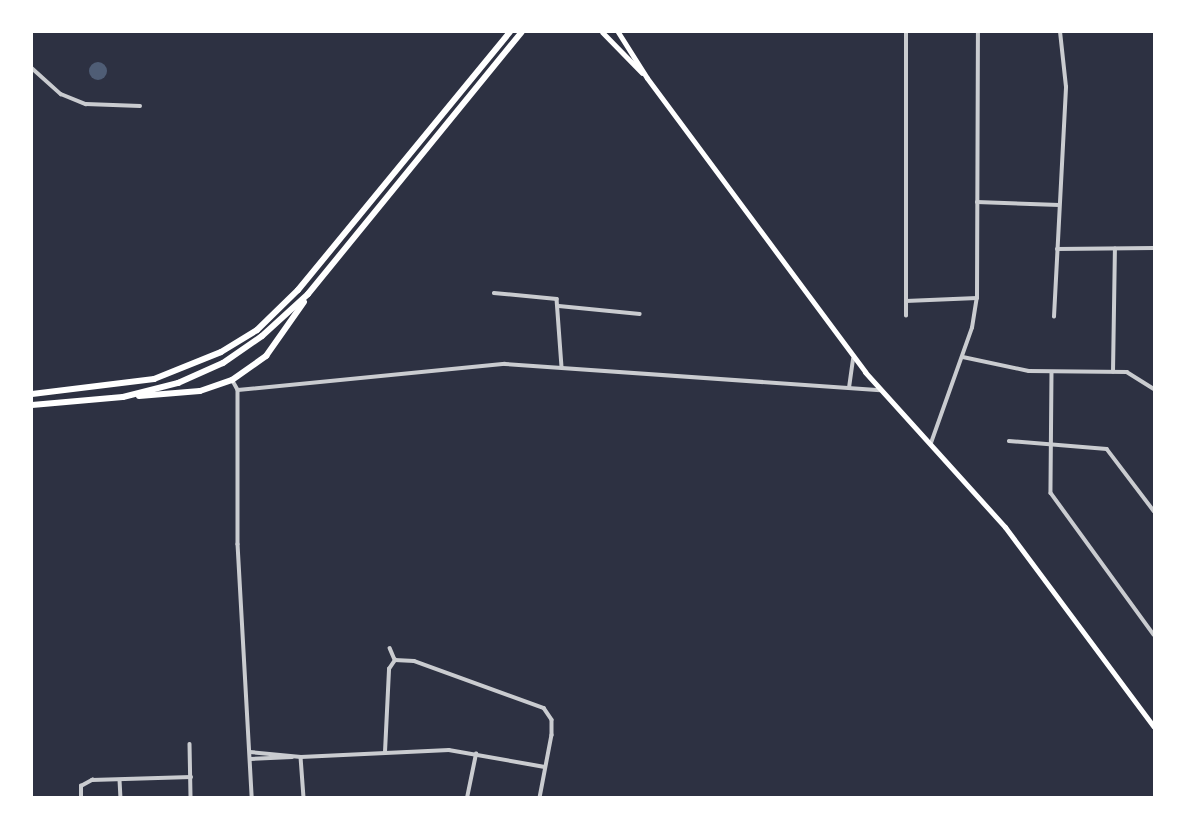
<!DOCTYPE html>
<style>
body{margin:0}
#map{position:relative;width:1186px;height:829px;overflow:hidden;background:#2d3142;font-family:"Space Grotesk",sans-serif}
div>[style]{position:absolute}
.water>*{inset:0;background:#4f5d75}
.round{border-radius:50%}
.minor>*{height:3.5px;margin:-1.75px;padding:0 1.75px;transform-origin:1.75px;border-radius:1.75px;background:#caccd0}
.secondary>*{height:5px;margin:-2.5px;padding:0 2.5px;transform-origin:2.5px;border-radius:2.5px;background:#fff}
.trunk>*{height:6px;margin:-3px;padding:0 3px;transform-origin:3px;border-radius:3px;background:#fff}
span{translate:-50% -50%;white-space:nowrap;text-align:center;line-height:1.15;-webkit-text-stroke:7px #fff;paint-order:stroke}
.frame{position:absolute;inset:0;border:33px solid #fff;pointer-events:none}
</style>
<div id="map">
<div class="water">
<i class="round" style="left:89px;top:62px;width:18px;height:18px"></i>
</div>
<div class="minor">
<i style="left:32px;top:68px;width:39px;rotate:42deg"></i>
<i style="left:61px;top:94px;width:27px;rotate:22deg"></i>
<i style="left:86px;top:104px;width:54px;rotate:2.1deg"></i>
<i style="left:977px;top:202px;width:82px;rotate:2.1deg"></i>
<i style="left:1057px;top:249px;width:97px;rotate:-0.6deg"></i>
<i style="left:494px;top:293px;width:63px;rotate:5.4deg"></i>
<i style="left:557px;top:299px;width:68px;rotate:85.8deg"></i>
<i style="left:906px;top:301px;width:71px;rotate:-2.4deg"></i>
<i style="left:559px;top:306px;width:81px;rotate:5.6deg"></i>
<i style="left:906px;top:316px;width:284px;rotate:-90deg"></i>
<i style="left:1054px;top:317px;width:230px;rotate:-87deg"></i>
<i style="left:1066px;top:87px;width:55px;rotate:-96.2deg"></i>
<i style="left:963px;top:357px;width:67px;rotate:12deg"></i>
<i style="left:1029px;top:371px;width:98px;rotate:0.6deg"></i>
<i style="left:1127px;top:372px;width:32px;rotate:32deg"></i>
<i style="left:1052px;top:372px;width:121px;rotate:90.5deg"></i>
<i style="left:1051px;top:493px;width:175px;rotate:54deg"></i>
<i style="left:1113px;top:372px;width:123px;rotate:-89.1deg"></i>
<i style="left:233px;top:381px;width:10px;rotate:61deg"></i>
<i style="left:238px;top:390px;width:154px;rotate:90deg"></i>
<i style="left:238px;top:544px;width:254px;rotate:86.8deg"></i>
<i style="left:849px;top:388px;width:29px;rotate:-82deg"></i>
<i style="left:238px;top:390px;width:268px;rotate:-5.6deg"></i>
<i style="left:505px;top:364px;width:376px;rotate:4deg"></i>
<i style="left:1009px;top:441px;width:98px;rotate:4.7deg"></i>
<i style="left:1107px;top:449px;width:78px;rotate:52.8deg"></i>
<i style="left:931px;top:443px;width:122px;rotate:-70.4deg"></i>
<i style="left:972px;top:328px;width:30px;rotate:-81deg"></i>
<i style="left:977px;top:298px;width:266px;rotate:-89.8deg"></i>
<i style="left:390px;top:648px;width:13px;rotate:67deg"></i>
<i style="left:190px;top:744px;width:54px;rotate:88.9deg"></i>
<i style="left:250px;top:752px;width:51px;rotate:5.6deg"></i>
<i style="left:301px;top:757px;width:148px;rotate:-2.7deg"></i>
<i style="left:449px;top:750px;width:97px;rotate:10deg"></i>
<i style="left:385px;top:752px;width:83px;rotate:-87.2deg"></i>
<i style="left:389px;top:669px;width:11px;rotate:-56deg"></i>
<i style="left:395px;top:660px;width:19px;rotate:3deg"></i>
<i style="left:414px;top:661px;width:138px;rotate:19.9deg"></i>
<i style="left:544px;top:708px;width:14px;rotate:56deg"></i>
<i style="left:552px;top:720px;width:15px;rotate:90deg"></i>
<i style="left:552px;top:735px;width:64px;rotate:100.8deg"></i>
<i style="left:301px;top:757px;width:41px;rotate:85.8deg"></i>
<i style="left:251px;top:759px;width:41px;rotate:-2.8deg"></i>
<i style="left:120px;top:780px;width:18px;rotate:87deg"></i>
<i style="left:81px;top:798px;width:12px;rotate:-90deg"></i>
<i style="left:81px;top:786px;width:13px;rotate:-29deg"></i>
<i style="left:92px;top:780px;width:99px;rotate:-1.7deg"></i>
<i style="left:467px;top:798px;width:45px;rotate:-78.4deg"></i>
</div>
<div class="secondary">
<i style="left:602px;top:32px;width:57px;rotate:45.7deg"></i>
<i style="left:618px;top:32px;width:54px;rotate:57.8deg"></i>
<i style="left:647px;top:78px;width:366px;rotate:53.4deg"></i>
<i style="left:865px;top:372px;width:209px;rotate:47.9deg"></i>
<i style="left:1005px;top:527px;width:249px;rotate:53.3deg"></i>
</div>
<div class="trunk">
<i style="left:32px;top:394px;width:123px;rotate:-7deg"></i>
<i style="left:154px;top:379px;width:72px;rotate:-21.9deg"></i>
<i style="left:221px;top:352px;width:42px;rotate:-31.4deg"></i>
<i style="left:257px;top:330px;width:57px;rotate:-44.3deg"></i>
<i style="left:298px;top:290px;width:334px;rotate:-50.6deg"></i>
<i style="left:139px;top:396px;width:61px;rotate:-4.7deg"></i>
<i style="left:200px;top:391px;width:34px;rotate:-19deg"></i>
<i style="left:232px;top:380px;width:42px;rotate:-35.2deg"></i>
<i style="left:266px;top:356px;width:66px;rotate:-54.9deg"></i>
<i style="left:32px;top:405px;width:91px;rotate:-5deg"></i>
<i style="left:123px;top:397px;width:57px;rotate:-14.3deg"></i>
<i style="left:178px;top:383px;width:49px;rotate:-24deg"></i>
<i style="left:223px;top:363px;width:47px;rotate:-34.7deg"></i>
<i style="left:262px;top:336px;width:62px;rotate:-42.4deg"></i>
<i style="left:308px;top:294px;width:338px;rotate:-50.8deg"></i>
</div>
<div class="frame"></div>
</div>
